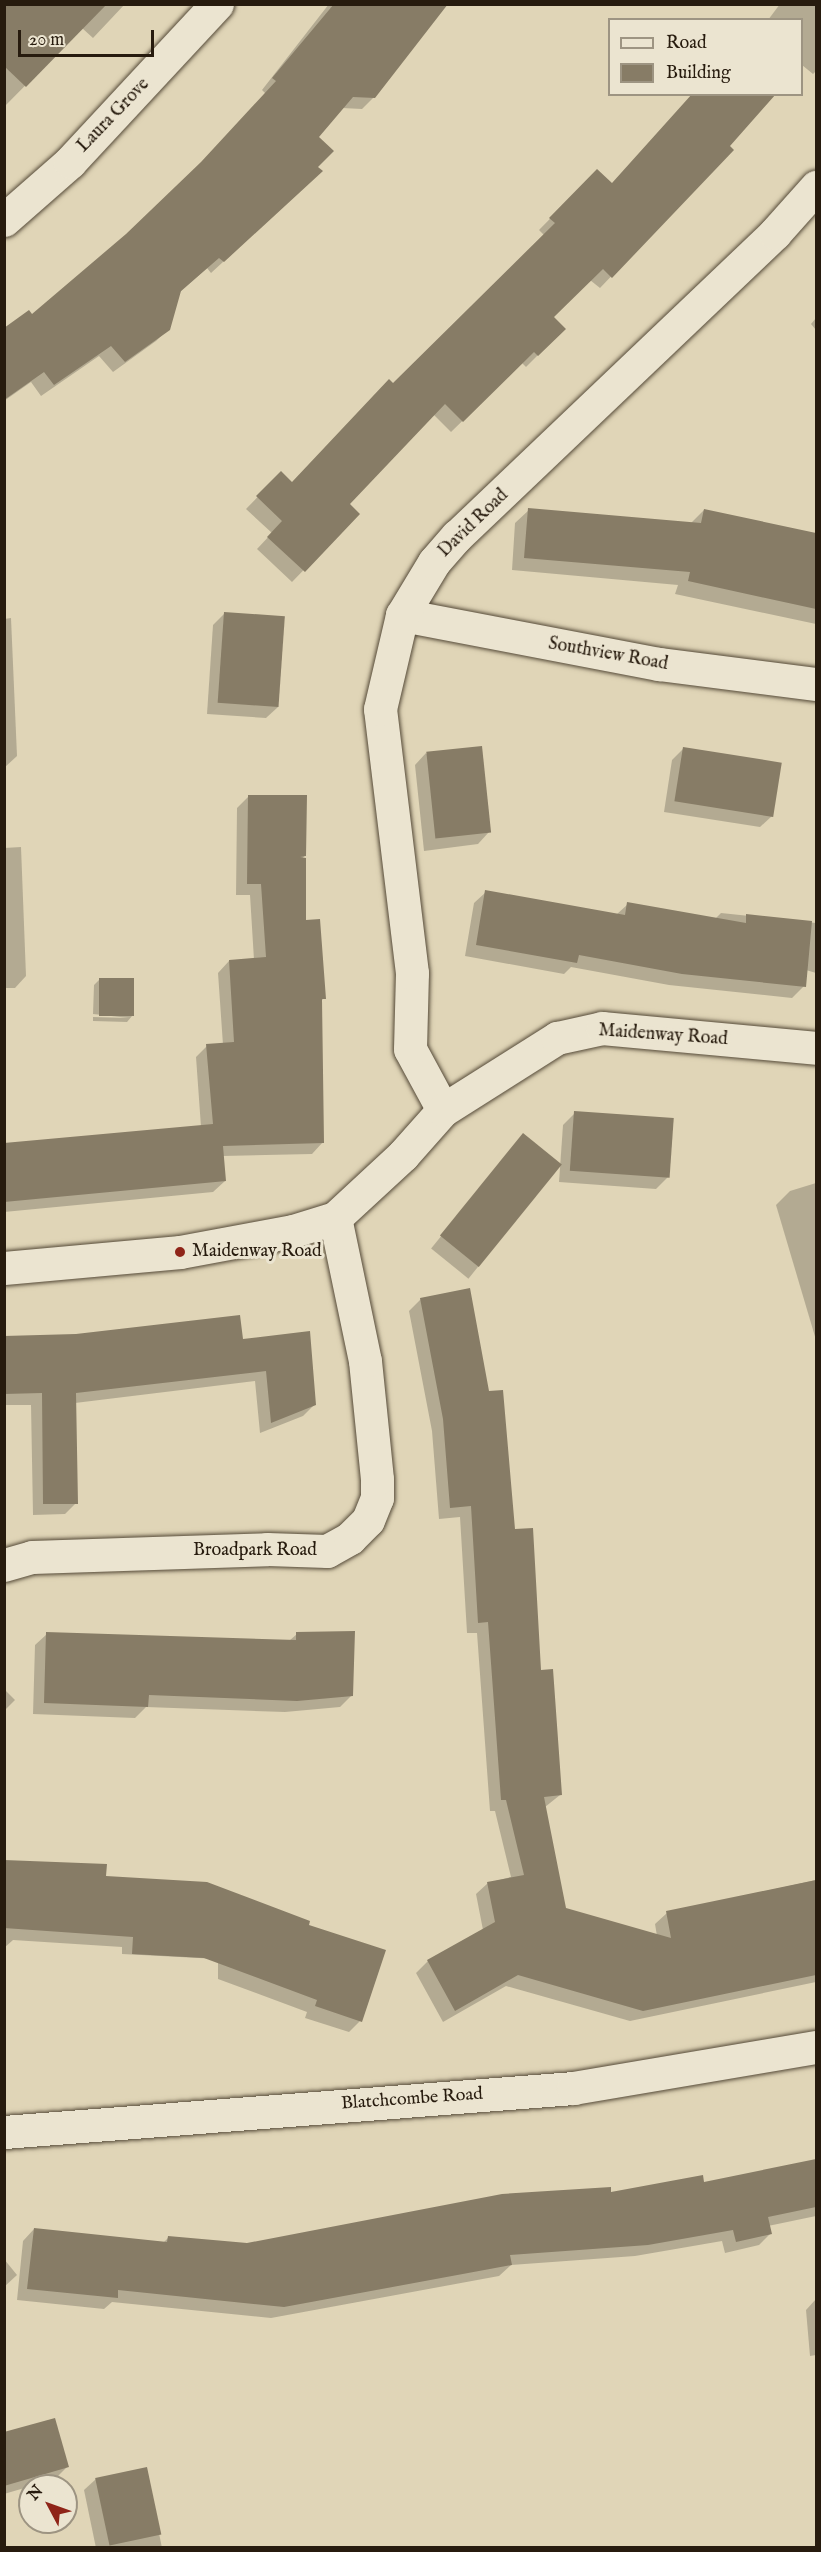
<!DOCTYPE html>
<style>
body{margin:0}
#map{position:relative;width:821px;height:2552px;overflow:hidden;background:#e0d5b7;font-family:"IM FELL English",serif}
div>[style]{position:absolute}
.shadow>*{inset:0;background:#0003;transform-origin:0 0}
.building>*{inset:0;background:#877c66;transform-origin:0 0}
.roads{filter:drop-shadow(0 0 2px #554a38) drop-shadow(0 0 2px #554a38)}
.minor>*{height:33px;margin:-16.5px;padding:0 16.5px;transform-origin:16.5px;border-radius:16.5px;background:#ebe4d0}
.dots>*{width:16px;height:16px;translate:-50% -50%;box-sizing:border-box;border:3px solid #ebe4d0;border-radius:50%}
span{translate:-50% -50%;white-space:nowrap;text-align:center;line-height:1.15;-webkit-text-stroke:6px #ebe4d0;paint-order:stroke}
.street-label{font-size:18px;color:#271b0e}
.poi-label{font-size:18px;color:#271b0e}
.left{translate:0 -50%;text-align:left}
.frame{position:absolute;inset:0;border:6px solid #271b0e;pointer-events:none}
.legend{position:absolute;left:608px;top:18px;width:195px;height:78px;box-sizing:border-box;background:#ebe4d0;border:2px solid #9d9482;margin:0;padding:8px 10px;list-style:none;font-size:18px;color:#271b0e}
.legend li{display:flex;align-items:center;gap:12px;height:30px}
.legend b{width:30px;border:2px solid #9d9482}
.north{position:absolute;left:18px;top:2474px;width:60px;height:60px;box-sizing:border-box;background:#ebe4d0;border:2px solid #9d9482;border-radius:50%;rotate:311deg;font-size:16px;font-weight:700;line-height:24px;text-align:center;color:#271b0e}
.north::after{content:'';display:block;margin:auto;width:21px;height:27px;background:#8f2418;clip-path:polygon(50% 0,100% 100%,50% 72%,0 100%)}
.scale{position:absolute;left:18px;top:30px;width:136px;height:27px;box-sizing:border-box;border:3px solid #271b0e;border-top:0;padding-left:8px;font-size:18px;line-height:21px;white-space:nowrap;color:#271b0e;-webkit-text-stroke:4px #ebe4d0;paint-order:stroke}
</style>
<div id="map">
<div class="shadow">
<i style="clip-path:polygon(4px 4px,125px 4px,93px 38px,82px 28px,4px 107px)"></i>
<i style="clip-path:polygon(329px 4px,446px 4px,374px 97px,362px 109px,342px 108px,317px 137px,316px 167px,309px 183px,211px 273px,207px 268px,179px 293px,168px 329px,156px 341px,113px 372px,99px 356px,41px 396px,31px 382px,4px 401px,4px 330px,31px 316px,127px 235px,194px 171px,266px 94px,262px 90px)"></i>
<i style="clip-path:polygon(780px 4px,816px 4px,816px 71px,813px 74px,802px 65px,802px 20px,768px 20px)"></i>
<i style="clip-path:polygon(728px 147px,732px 150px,600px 288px,590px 280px,552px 317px,564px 329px,526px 367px,522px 363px,451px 432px,433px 414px,348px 504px,358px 514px,292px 582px,257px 549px,272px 533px,246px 509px,281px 473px,292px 484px,544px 235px,539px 230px,597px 171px,611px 185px)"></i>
<i style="clip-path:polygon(816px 318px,816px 330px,811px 324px)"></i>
<i style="clip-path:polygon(529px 510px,691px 523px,704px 510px,816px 541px,816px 624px,675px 594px,678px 585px,512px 570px,515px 523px)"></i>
<i style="clip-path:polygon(225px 613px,278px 707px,266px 718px,207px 714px,213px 625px)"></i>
<i style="clip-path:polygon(11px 618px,17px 756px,4px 768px,4px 619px)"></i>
<i style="clip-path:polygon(683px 749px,772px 816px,760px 827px,664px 812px,672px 760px)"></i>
<i style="clip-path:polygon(426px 753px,489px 832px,478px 844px,424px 851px,415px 765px)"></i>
<i style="clip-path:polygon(248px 797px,305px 855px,302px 859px,305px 921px,324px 998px,320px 1002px,323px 1142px,312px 1154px,222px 1156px,225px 1181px,213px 1192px,4px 1212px,4px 1145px,201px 1127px,196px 1057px,207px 1046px,223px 1045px,218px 973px,229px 961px,254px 960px,250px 895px,236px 895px,237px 808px)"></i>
<i style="clip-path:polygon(21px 847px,26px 976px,15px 988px,4px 988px,4px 848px)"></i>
<i style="clip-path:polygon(486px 892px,616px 915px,628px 904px,715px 919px,721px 913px,816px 923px,816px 973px,806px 970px,804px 986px,792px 998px,669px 985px,571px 967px,564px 974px,465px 956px,474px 903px)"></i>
<i style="clip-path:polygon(99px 980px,132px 1016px,127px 1022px,93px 1021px,93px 1017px,129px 1018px,93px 1014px,94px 985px)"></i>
<i style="clip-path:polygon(575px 1113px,668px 1177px,656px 1189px,559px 1182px,563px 1125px)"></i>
<i style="left:523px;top:1135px;width:48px;height:146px;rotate:39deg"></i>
<i style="clip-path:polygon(816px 1183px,816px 1340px,776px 1205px,790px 1191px)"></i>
<i style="clip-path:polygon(421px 1299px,513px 1530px,560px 1795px,545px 1807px,565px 1909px,657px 1936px,655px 1924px,667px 1913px,816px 1880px,816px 1982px,630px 2021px,506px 1986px,443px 2022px,416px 1973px,428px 1961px,483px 1930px,476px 1894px,488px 1883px,511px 1877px,495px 1811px,490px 1811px,477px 1633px,467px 1633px,460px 1517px,439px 1519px,432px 1431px,409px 1311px)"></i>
<i style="clip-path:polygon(76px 1335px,242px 1341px,315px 1404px,303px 1416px,260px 1433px,255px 1381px,75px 1403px,76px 1503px,65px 1514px,33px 1515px,31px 1405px,4px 1405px,4px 1338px)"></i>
<i style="clip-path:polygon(47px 1634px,289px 1641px,297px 1634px,352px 1695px,340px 1707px,285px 1712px,146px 1707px,135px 1718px,33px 1714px,35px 1645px)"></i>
<i style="clip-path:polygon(4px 1689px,15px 1700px,4px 1711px)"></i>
<i style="clip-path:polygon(4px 1861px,105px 1878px,307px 1926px,360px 2021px,349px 2032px,305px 2018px,307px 2012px,218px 1979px,218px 1959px,122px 1954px,122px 1947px,13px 1940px,4px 1948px)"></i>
<i style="clip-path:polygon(816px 2160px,816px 2216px,768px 2226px,770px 2234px,759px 2245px,725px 2253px,722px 2241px,635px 2256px,511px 2265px,499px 2276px,271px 2318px,112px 2302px,104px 2309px,17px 2300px,23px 2241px,34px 2229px,163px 2243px,169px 2237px,247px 2245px,610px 2193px,703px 2184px)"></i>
<i style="clip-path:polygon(4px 2259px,17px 2275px,4px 2287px)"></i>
<i style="clip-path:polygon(816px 2299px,816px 2355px,810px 2356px,806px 2310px)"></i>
<i style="clip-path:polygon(4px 2434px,67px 2467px,55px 2479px,4px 2494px)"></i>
<i style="clip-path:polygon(146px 2469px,162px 2548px,96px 2548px,84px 2490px,96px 2479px)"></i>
</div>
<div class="building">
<i style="clip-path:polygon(4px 4px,107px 4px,26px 87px,4px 66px)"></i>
<i style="clip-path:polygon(334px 4px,448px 4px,375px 98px,353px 97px,319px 137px,334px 151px,318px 167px,323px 171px,224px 262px,219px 258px,181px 291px,170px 330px,125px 362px,111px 346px,54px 385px,44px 372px,4px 400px,4px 328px,29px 310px,32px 314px,126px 234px,201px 162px,276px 81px,272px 78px)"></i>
<i style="clip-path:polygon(692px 94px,776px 94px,730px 146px,734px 150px,612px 278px,603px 269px,554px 317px,566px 329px,538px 356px,534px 352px,463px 422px,445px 404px,350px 504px,360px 514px,305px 572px,267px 537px,282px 521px,256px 496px,281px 471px,292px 482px,389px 379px,393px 383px,555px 223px,549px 218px,597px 169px,612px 183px)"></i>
<i style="clip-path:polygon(528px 508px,701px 523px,704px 509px,816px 533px,816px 609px,688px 581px,690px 572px,524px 558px)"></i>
<i style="left:224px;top:612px;width:61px;height:91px;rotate:4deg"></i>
<i style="left:482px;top:746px;width:87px;height:56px;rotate:84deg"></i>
<i style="left:683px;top:747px;width:100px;height:55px;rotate:9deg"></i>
<i style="clip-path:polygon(248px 795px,307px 795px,306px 856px,300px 857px,306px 858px,306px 920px,320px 919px,326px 999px,322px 999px,324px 1143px,223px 1146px,226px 1181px,4px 1202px,4px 1143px,213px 1124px,206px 1044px,234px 1042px,229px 960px,266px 957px,261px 884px,247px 884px)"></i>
<i style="clip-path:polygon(485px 890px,625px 915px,627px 902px,746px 923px,746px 914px,812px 921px,806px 987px,682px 974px,579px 955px,577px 963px,476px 945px)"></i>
<i style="left:99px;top:978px;width:35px;height:38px"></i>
<i style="left:574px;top:1111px;width:100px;height:60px;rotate:4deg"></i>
<i style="left:523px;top:1133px;width:50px;height:132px;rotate:39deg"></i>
<i style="clip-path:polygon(470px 1288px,489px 1391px,503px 1390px,515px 1529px,533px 1528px,541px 1670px,553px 1669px,562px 1795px,544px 1797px,566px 1908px,671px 1938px,666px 1911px,816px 1880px,816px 1975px,643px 2011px,518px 1975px,455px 2011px,427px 1960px,495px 1922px,487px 1882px,524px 1875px,506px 1800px,501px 1800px,488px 1622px,478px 1623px,471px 1506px,450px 1508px,443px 1419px,420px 1298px)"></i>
<i style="clip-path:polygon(240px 1315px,243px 1339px,310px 1331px,316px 1405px,271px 1423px,266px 1371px,76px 1393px,78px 1504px,43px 1504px,42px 1393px,4px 1394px,4px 1336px,76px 1334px)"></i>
<i style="clip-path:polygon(355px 1631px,353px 1696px,297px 1701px,149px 1695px,148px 1707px,44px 1703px,46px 1632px,296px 1640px,296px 1632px)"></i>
<i style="clip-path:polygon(4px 1860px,107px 1864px,106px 1876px,207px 1882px,310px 1921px,309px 1925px,386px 1950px,362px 2022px,315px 2006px,317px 2000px,204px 1958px,132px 1954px,133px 1937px,4px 1928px)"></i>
<i style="clip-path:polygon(816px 2159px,816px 2207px,768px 2217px,772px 2234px,736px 2242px,733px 2230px,648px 2245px,510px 2255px,512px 2265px,284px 2307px,118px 2290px,118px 2298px,27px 2289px,34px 2228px,167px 2242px,168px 2236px,247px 2243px,502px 2194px,611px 2187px,611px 2192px,703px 2175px,704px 2182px)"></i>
<i style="clip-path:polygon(55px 2418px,69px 2467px,4px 2486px,4px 2432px)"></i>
<i style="left:147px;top:2467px;width:69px;height:53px;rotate:78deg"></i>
</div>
<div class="roads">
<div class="minor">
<i style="left:4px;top:220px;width:88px;rotate:-41.3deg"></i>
<i style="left:70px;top:162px;width:216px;rotate:-47.1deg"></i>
<i style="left:402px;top:615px;width:262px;rotate:10.8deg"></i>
<i style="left:659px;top:664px;width:158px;rotate:7.3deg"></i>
<i style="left:443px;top:1110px;width:69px;rotate:-118.4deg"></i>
<i style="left:410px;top:1049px;width:76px;rotate:-88.5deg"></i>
<i style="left:412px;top:973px;width:266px;rotate:-96.9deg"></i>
<i style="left:380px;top:709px;width:97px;rotate:-76.8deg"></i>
<i style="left:402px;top:615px;width:62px;rotate:-58.9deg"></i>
<i style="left:434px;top:562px;width:35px;rotate:-49deg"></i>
<i style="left:457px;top:536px;width:439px;rotate:-43.6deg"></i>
<i style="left:775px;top:233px;width:62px;rotate:-48.3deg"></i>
<i style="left:4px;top:1268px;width:177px;rotate:-5.2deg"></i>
<i style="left:180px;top:1252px;width:115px;rotate:-10.5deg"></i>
<i style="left:293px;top:1231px;width:44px;rotate:-17.2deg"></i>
<i style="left:335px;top:1218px;width:93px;rotate:-42.8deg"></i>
<i style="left:403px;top:1155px;width:60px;rotate:-48.4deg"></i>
<i style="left:443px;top:1110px;width:135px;rotate:-32.3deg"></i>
<i style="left:557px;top:1038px;width:46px;rotate:-12.5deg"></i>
<i style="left:602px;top:1028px;width:215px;rotate:5.3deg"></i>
<i style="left:4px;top:1565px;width:29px;rotate:-16deg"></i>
<i style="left:32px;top:1557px;width:235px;rotate:-1.9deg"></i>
<i style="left:267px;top:1549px;width:60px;rotate:1.9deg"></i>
<i style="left:327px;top:1551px;width:26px;rotate:-29deg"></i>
<i style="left:350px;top:1538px;width:25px;rotate:-45deg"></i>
<i style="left:368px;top:1520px;width:24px;rotate:-68deg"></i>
<i style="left:377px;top:1498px;width:19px;rotate:-90deg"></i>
<i style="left:377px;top:1479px;width:119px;rotate:-95.8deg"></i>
<i style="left:365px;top:1361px;width:146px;rotate:-101.8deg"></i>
<i style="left:4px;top:2132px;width:571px;rotate:-4.42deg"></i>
<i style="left:573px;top:2088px;width:246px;rotate:-9.6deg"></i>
</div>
</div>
<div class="dots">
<i style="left:180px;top:1252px;background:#8f2418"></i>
</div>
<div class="street-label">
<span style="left:114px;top:116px;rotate:-46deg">Laura Grove</span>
<span style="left:474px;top:524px;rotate:-44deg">David Road</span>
<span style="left:608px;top:655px;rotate:10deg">Southview Road</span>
<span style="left:663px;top:1036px;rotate:4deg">Maidenway Road</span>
<span style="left:255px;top:1551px">Broadpark Road</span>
<span style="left:412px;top:2100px;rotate:-4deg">Blatchcombe Road</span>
</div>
<div class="poi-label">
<span class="left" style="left:192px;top:1252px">Maidenway Road</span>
</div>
<div class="frame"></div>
<ul class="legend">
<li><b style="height:8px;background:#ebe4d0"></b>Road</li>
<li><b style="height:16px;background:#877c66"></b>Building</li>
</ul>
<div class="north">N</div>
<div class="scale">20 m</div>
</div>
